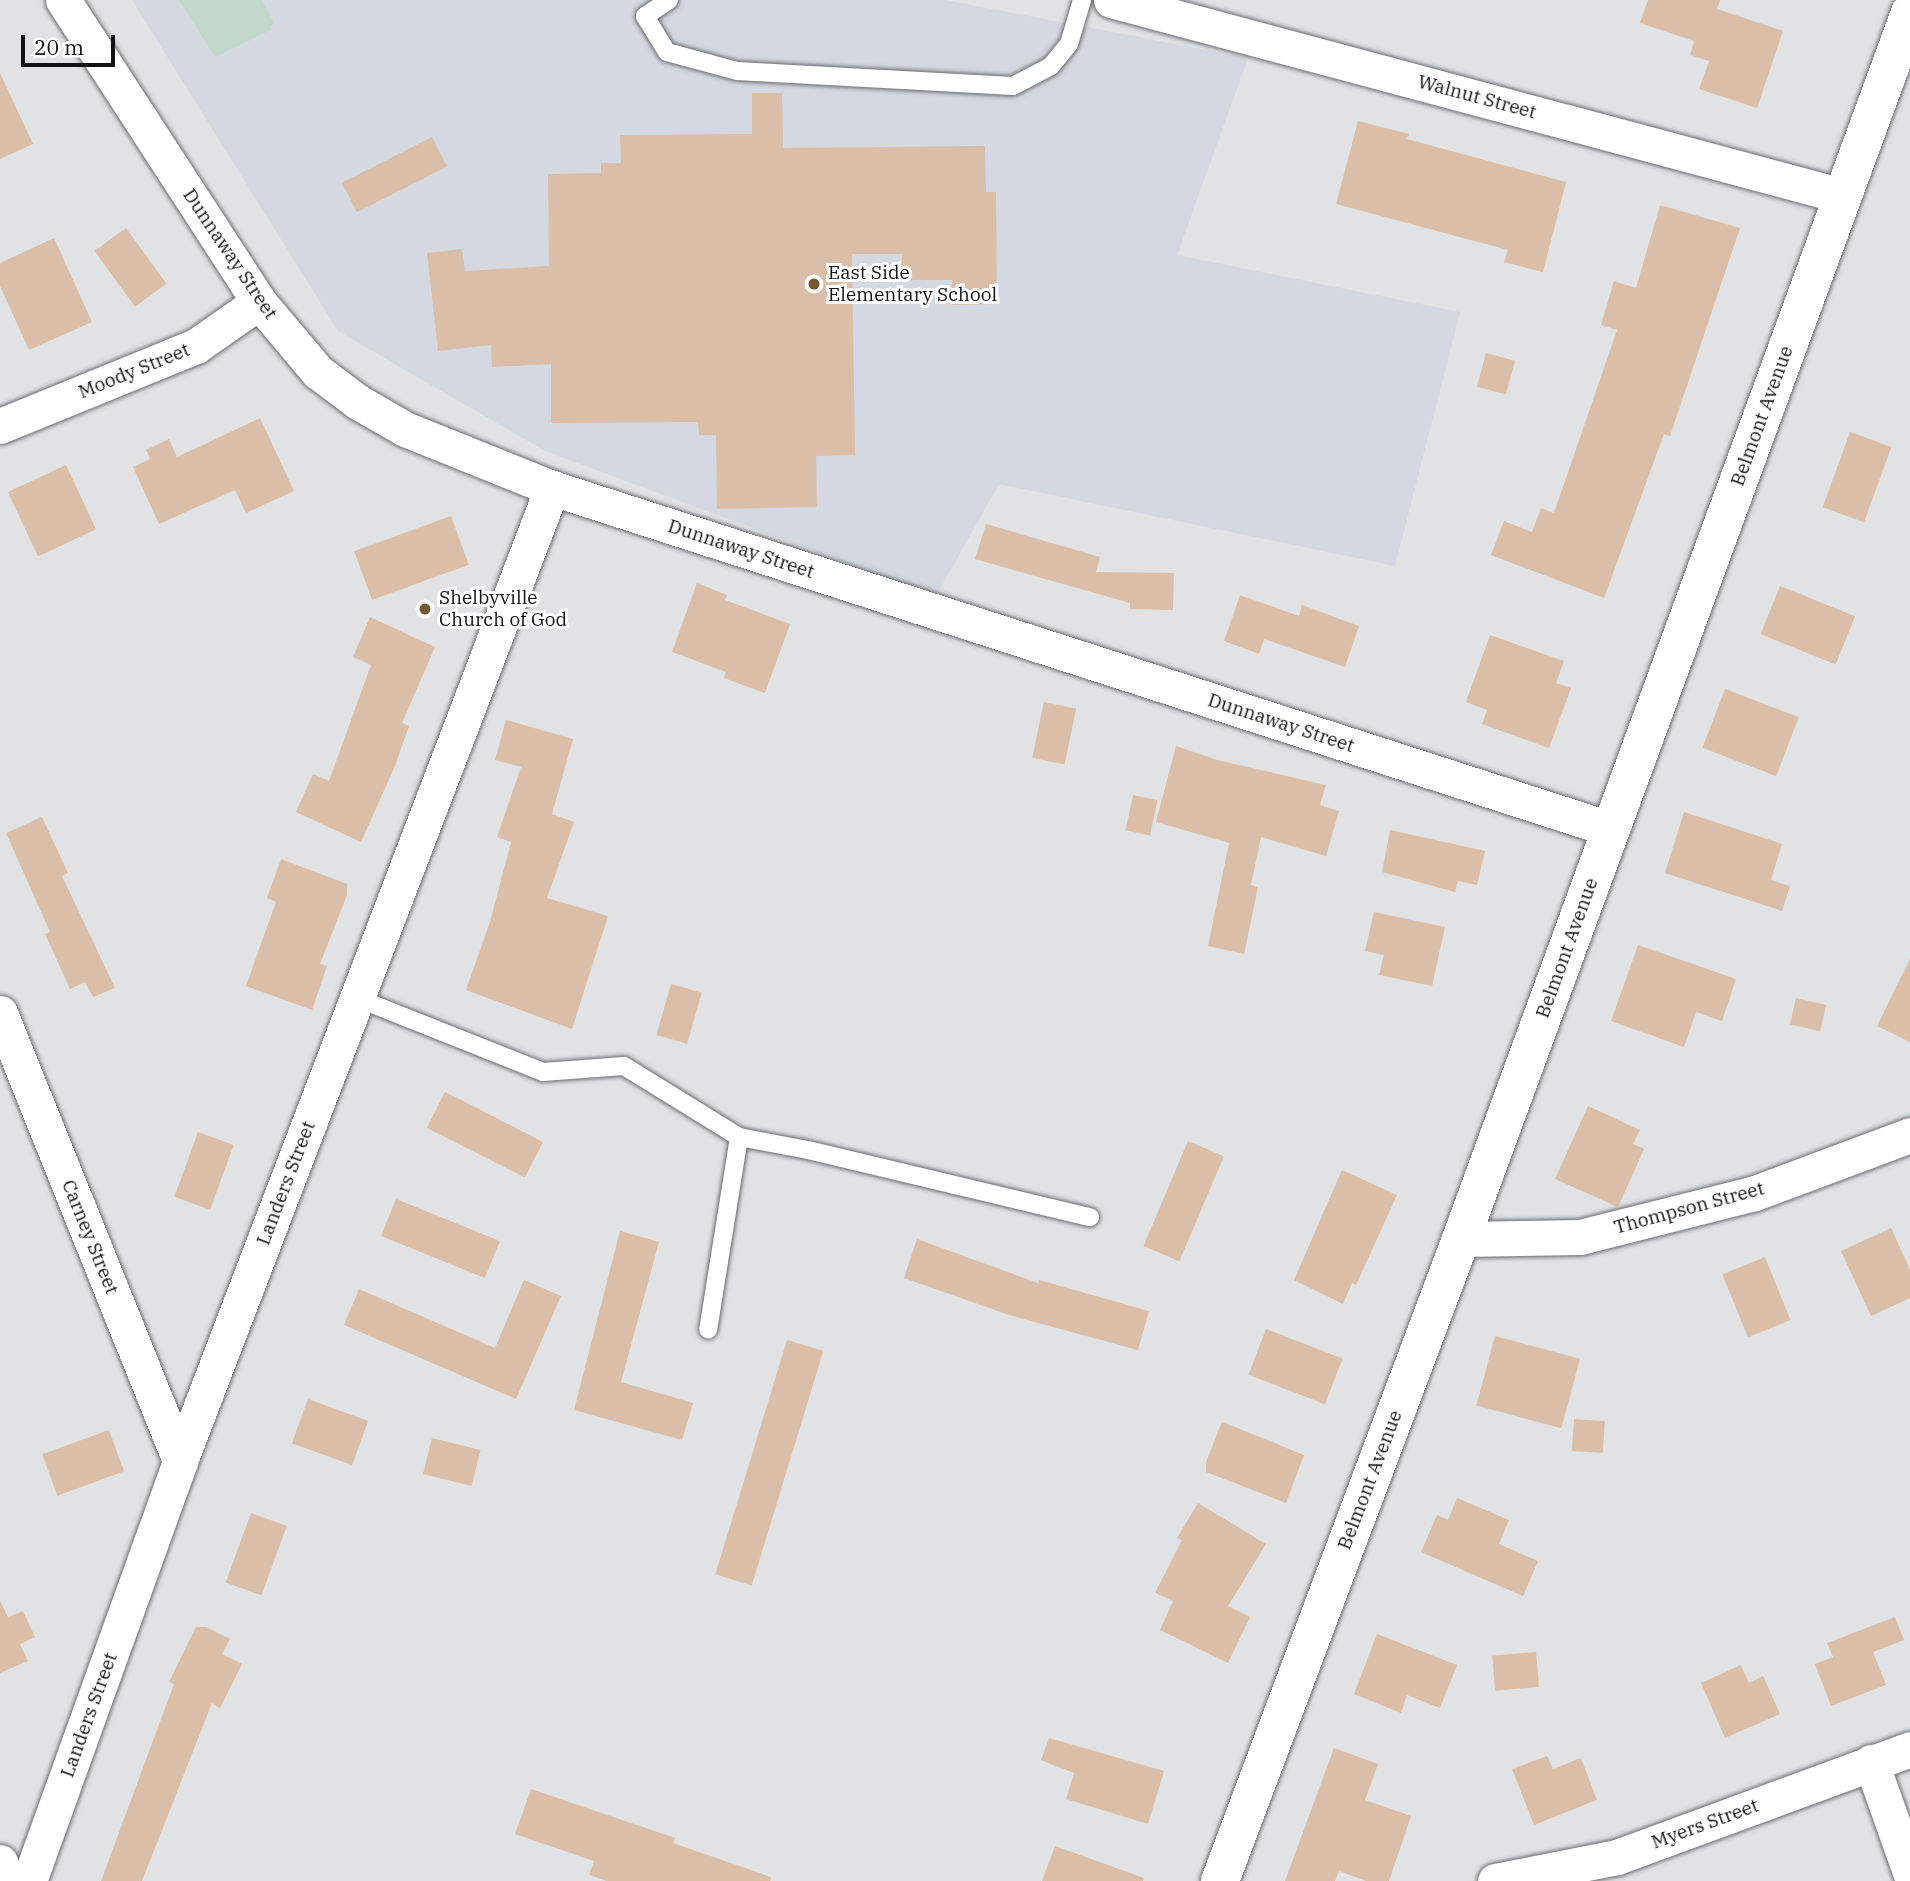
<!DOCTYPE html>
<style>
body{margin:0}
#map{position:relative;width:1910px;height:1881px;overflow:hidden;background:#e0e2e4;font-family:"IBM Plex Serif",serif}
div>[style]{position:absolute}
.built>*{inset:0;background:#d3d8e1}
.green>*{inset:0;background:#c1d8ca}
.building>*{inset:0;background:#dbbea7;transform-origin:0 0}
.roads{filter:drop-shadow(0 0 2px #6a6b6e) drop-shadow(0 0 2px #6a6b6e)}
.service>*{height:18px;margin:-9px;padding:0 9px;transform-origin:9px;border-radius:9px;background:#fff}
.minor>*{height:35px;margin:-17.5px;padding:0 17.5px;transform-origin:17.5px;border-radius:17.5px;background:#fff}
.secondary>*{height:38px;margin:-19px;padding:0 19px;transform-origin:19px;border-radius:19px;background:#fff}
.dots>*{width:19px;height:19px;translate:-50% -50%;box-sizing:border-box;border:4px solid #fff;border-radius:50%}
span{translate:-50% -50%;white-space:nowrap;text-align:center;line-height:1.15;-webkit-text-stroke:6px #fff;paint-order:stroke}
.street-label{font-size:19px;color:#121213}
.poi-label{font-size:19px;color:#121213}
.left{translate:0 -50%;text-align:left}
.scale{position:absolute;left:21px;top:35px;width:94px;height:32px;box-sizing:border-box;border:4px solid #121213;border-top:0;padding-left:9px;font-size:21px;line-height:24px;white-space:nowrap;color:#121213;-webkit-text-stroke:5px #fff;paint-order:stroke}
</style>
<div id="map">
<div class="built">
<i style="clip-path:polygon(132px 0,945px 0,1248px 58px,1177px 255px,1460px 312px,1395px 566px,999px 484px,936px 596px,545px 451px,338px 331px)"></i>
</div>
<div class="green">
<i style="clip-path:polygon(179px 0,262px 0,274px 23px,270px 26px,271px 30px,215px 57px)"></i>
</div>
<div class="building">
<i style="clip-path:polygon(1648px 0,1720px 0,1717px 9px,1783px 31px,1757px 108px,1699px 89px,1709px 61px,1690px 55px,1694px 41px,1640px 23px)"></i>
<i style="clip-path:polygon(0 73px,33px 144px,0 159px)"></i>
<i style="clip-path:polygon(752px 93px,782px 93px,783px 148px,985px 146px,986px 192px,996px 192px,997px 304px,952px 305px,952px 280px,902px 280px,902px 254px,852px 254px,855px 455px,816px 456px,817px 507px,717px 509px,716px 435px,699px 435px,698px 422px,551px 423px,551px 364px,492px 367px,491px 345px,438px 351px,427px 253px,462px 249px,465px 271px,549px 266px,548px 174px,601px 173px,601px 163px,621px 163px,620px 135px,752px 134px)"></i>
<i style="clip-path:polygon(1358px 121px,1409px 134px,1407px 139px,1566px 182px,1543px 272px,1504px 262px,1508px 250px,1336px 204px)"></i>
<i style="left:432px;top:137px;width:33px;height:101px;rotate:63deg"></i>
<i style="clip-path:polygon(1660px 205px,1740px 228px,1670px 436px,1664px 434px,1604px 598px,1491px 555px,1504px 521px,1532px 532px,1541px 508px,1554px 513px,1617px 330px,1601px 325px,1614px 281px,1636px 288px)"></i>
<i style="left:126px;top:228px;width:69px;height:39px;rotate:54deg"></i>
<i style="clip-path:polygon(54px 238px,92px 322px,29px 350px,0 286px,0 263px)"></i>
<i style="left:1486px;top:353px;width:30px;height:35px;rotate:15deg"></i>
<i style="clip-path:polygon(260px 418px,294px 491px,246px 513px,235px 490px,159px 524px,133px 467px,150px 459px,146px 450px,169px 439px,177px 457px)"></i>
<i style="left:1850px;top:432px;width:44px;height:80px;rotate:20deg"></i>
<i style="left:66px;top:465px;width:71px;height:64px;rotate:65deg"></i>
<i style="left:451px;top:516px;width:52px;height:103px;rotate:70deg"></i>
<i style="clip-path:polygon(986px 524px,1100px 557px,1096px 572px,1174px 573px,1173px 610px,1130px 609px,1130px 603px,975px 559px)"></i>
<i style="clip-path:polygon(697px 583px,727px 595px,725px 600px,790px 624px,765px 693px,724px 678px,726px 672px,672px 652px)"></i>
<i style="left:1780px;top:586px;width:81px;height:52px;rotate:22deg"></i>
<i style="clip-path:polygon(1240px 595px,1299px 616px,1302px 605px,1359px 626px,1345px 667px,1264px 639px,1259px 654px,1224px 641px)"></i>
<i style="clip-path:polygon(370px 617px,435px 647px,402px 723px,409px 726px,395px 766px,361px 842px,296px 812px,313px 774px,329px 781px,371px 665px,353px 657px)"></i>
<i style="clip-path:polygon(1490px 635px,1564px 661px,1556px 683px,1571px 688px,1549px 748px,1482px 724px,1487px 710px,1466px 702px)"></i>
<i style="left:1725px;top:689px;width:79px;height:63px;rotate:21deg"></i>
<i style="left:1044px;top:702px;width:33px;height:57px;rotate:12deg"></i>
<i style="clip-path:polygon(506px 720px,573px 739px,552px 814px,574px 822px,547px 898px,608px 916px,572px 1029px,466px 990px,490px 922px,511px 842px,497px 837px,521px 767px,495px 760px)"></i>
<i style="clip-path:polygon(1176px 746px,1217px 760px,1326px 785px,1320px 805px,1339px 811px,1326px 856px,1261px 837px,1251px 885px,1258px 887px,1244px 954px,1208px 946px,1229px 843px,1156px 822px)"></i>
<i style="left:1133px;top:795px;width:25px;height:36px;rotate:12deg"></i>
<i style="clip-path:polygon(1684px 812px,1782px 844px,1771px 880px,1790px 886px,1782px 911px,1665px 873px)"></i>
<i style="clip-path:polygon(42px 817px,68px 873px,62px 876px,115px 988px,93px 997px,85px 982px,70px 989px,45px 934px,50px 932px,6px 833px)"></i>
<i style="clip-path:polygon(1390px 830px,1485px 851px,1477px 885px,1458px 881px,1455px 892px,1382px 872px)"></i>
<i style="clip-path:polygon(281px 859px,347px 884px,347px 895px,320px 964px,327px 966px,312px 1010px,246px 986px,276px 902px,267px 898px)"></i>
<i style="clip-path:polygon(1374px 912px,1445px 927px,1432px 986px,1379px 975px,1384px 955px,1365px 951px)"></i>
<i style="clip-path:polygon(1638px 945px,1736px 979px,1722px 1021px,1696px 1012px,1684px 1047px,1611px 1021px)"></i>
<i style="clip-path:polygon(1910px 959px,1910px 1042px,1877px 1026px)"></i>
<i style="left:671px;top:984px;width:32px;height:53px;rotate:16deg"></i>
<i style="left:1796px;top:998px;width:31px;height:27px;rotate:13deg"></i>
<i style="left:445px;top:1092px;width:110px;height:40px;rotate:27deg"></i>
<i style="clip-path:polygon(1588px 1106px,1640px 1130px,1633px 1144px,1644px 1149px,1618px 1207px,1555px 1179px)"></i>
<i style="left:198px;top:1132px;width:38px;height:69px;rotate:20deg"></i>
<i style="left:1188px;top:1141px;width:39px;height:114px;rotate:23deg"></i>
<i style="clip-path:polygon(1342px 1170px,1397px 1195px,1356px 1285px,1352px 1283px,1343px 1304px,1294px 1280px)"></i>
<i style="left:396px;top:1199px;width:112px;height:40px;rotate:22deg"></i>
<i style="clip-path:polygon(1891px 1228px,1910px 1270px,1910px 1298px,1871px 1316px,1841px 1251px)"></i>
<i style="clip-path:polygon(620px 1231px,659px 1242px,621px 1382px,693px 1403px,682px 1440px,574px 1410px)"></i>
<i style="clip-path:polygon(917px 1239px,1038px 1283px,1039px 1280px,1149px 1311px,1138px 1350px,1009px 1315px,904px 1278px)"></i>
<i style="left:1765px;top:1257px;width:68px;height:46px;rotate:68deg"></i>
<i style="clip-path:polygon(524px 1280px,561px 1296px,516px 1399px,344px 1325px,359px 1289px,495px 1348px)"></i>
<i style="left:1266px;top:1329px;width:82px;height:49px;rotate:21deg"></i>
<i style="left:1495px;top:1336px;width:88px;height:72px;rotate:15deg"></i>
<i style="left:787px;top:1340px;width:38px;height:245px;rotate:17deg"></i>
<i style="left:308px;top:1399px;width:64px;height:47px;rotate:20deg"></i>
<i style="left:1574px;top:1419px;width:31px;height:32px;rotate:4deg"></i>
<i style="clip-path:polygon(1222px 1422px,1304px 1455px,1286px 1503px,1206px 1472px,1206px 1462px)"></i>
<i style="left:109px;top:1430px;width:44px;height:71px;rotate:70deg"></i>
<i style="left:432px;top:1438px;width:50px;height:37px;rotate:14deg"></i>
<i style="clip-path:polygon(1457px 1498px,1509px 1520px,1499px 1544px,1538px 1561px,1523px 1596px,1421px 1552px,1437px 1515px,1448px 1520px)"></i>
<i style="clip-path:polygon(1198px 1503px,1266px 1544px,1228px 1606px,1250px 1617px,1228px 1663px,1160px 1630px,1173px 1601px,1155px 1593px,1182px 1540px,1177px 1538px)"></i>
<i style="left:251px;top:1513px;width:38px;height:74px;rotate:20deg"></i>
<i style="clip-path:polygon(0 1601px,8px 1617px,23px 1611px,35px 1637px,20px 1644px,28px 1661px,0 1673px)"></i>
<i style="clip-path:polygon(1895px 1617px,1904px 1640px,1873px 1652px,1886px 1685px,1831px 1706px,1815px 1664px,1833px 1657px,1827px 1643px)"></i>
<i style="clip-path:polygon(196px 1627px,206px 1627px,230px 1639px,222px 1654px,242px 1664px,220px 1708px,212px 1703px,142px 1881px,101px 1881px,174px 1684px,169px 1682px)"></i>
<i style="clip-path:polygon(1377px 1634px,1457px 1665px,1440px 1708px,1407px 1695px,1401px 1713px,1354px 1694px)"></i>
<i style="left:1536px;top:1652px;width:35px;height:44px;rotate:85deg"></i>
<i style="clip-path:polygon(1741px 1665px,1749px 1683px,1763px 1676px,1780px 1714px,1725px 1738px,1701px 1683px)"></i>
<i style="clip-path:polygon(1049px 1738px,1164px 1771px,1148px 1824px,1066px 1799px,1074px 1773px,1041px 1760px)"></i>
<i style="clip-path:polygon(1334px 1748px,1378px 1764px,1365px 1800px,1411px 1816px,1389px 1881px,1366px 1881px,1339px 1871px,1335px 1881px,1285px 1881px)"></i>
<i style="clip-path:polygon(1547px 1756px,1553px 1769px,1581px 1758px,1597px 1800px,1534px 1825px,1512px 1769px)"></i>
<i style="clip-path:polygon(531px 1789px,675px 1838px,673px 1843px,771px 1877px,770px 1881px,607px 1881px,589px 1875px,594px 1861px,515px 1834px)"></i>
<i style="clip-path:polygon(1055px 1846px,1144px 1878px,1143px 1881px,1042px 1881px)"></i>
</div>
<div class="roads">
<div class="service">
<i style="left:669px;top:0;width:29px;rotate:146deg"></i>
<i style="left:645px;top:16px;width:42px;rotate:58.6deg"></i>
<i style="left:667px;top:52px;width:73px;rotate:15.2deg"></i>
<i style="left:737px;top:71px;width:276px;rotate:3.1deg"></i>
<i style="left:1013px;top:86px;width:43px;rotate:-27.8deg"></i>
<i style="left:1051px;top:66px;width:28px;rotate:-51deg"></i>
<i style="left:1069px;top:44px;width:46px;rotate:-73.5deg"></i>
<i style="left:357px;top:998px;width:200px;rotate:21.7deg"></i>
<i style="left:543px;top:1072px;width:81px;rotate:-4.2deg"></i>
<i style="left:624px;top:1066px;width:135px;rotate:31.7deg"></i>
<i style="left:739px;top:1137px;width:195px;rotate:99.1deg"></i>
<i style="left:739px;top:1137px;width:70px;rotate:10.7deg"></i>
<i style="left:808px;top:1150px;width:290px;rotate:13.4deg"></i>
</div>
<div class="minor">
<i style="left:63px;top:0;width:360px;rotate:57deg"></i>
<i style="left:259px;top:302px;width:92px;rotate:49.9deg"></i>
<i style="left:318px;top:372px;width:50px;rotate:36.9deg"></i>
<i style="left:358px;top:402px;width:54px;rotate:29.9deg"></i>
<i style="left:405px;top:429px;width:158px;rotate:21.9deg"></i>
<i style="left:552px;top:488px;width:1112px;rotate:17.86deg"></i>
<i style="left:1111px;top:0;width:758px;rotate:14.99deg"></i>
<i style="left:0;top:426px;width:212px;rotate:-22.2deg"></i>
<i style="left:196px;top:346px;width:77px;rotate:-34.9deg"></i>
<i style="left:0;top:1013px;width:483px;rotate:68.1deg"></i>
<i style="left:1461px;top:1239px;width:119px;rotate:-1deg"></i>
<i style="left:1580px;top:1237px;width:180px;rotate:-14.1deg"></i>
<i style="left:1755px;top:1193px;width:165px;rotate:-20.5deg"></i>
<i style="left:1871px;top:1762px;width:117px;rotate:70.5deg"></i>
<i style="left:0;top:1862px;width:21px;rotate:67deg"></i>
<i style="left:29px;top:1881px;width:446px;rotate:-70.2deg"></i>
<i style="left:180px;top:1461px;width:1042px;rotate:-69.08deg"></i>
<i style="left:1495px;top:1881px;width:124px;rotate:-11.1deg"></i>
<i style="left:1617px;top:1857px;width:312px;rotate:-20.2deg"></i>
</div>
<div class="secondary">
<i style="left:1220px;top:1881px;width:686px;rotate:-69.42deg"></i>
<i style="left:1461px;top:1239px;width:1306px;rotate:-69.89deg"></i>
</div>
</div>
<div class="dots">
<i style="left:814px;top:284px;background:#79582e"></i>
<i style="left:425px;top:609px;background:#79582e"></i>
</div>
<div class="street-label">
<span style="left:1477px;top:97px;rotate:15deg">Walnut Street</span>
<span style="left:230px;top:254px;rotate:56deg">Dunnaway Street</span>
<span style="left:134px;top:371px;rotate:-22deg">Moody Street</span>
<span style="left:1762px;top:416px;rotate:-70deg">Belmont Avenue</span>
<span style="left:741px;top:549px;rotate:18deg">Dunnaway Street</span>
<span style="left:1281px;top:723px;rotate:18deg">Dunnaway Street</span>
<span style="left:1567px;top:948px;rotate:-70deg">Belmont Avenue</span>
<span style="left:286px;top:1183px;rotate:-69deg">Landers Street</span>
<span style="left:1689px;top:1208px;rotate:-15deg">Thompson Street</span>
<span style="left:90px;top:1237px;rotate:68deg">Carney Street</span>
<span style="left:1370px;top:1480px;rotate:-69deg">Belmont Avenue</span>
<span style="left:89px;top:1715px;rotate:-70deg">Landers Street</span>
<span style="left:1705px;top:1824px;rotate:-20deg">Myers Street</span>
</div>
<div class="poi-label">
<span class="left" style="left:828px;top:284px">East Side<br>Elementary School</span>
<span class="left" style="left:439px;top:609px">Shelbyville<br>Church of God</span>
</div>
<div class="scale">20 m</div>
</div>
